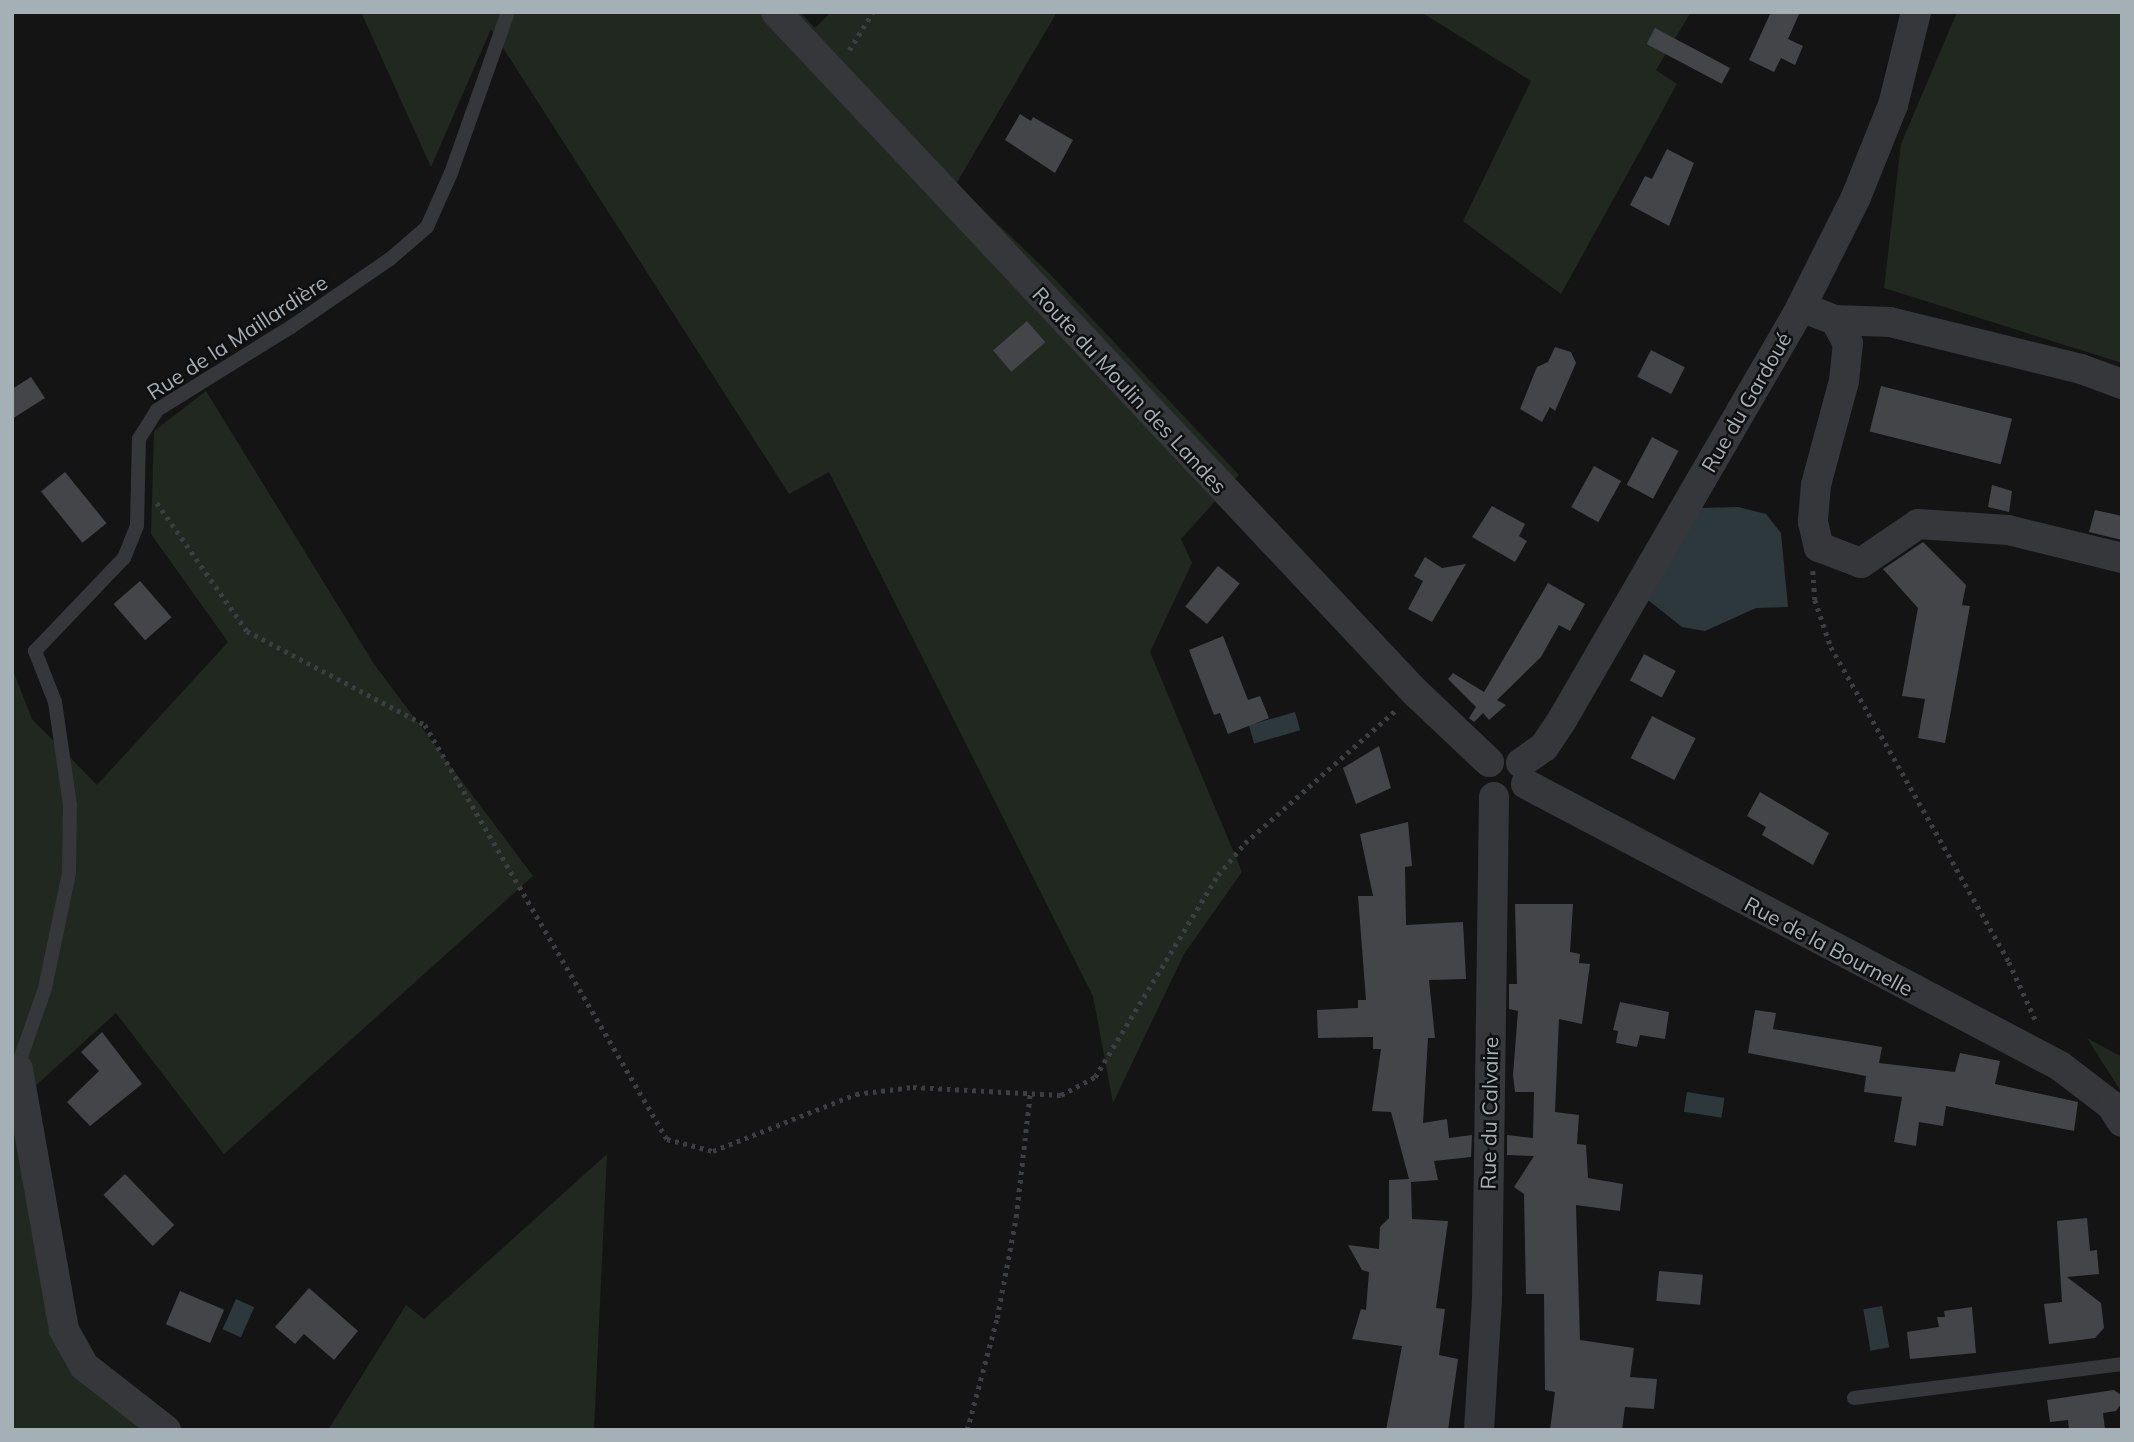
<!DOCTYPE html>
<meta charset="utf-8">
<style>
body{margin:0}
#map{position:relative;width:2134px;height:1442px;overflow:hidden;background:#141415;font-family:Mulish,sans-serif}
div>[style]{position:absolute}
.green>*{inset:0;background:#202820}
.water>*{inset:0;background:#2c383c;transform-origin:0 0}
.building>*{inset:0;background:#434549;transform-origin:0 0}
.path>*{height:4.5px;margin-top:-2.25px;transform-origin:0;background:repeating-linear-gradient(90deg,#3b3e42 0 3.5px,transparent 0 8.5px)}
.lane>*{height:14px;margin:-7px;padding:0 7px;transform-origin:7px;border-radius:7px;background:#35373b}
.street>*{height:30px;margin:-15px;padding:0 15px;transform-origin:15px;border-radius:15px;background:#35373b}
span{translate:-50% -50%;white-space:nowrap;text-align:center;line-height:1.15;-webkit-text-stroke:5px #0f0f10;paint-order:stroke}
.street-label{font-size:21px;color:#a5afb6}
.frame{position:absolute;inset:0;border:14px solid #a5afb6;pointer-events:none}
</style>
<div id="map">
<div class="green">
<i style="clip-path:polygon(361px 12px,800px 12px,815px 28px,831px 12px,1057px 12px,956px 184px,1048px 272px,1239px 475px,1181px 539px,1192px 563px,1150px 652px,1242px 872px,1184px 954px,1113px 1103px,1093px 996px,829px 472px,789px 494px,491px 29px,431px 167px)"></i>
<i style="clip-path:polygon(1421px 12px,1691px 12px,1656px 70px,1677px 84px,1561px 294px,1463px 221px,1531px 81px)"></i>
<i style="clip-path:polygon(1957px 12px,2122px 12px,2122px 363px,1884px 288px,1901px 144px)"></i>
<i style="clip-path:polygon(206px 391px,374px 664px,533px 876px,224px 1154px,116px 1013px,12px 1107px,12px 668px,32px 719px,97px 785px,228px 642px,151px 534px,154px 431px)"></i>
<i style="clip-path:polygon(2087px 1038px,2122px 1057px,2122px 1093px)"></i>
<i style="clip-path:polygon(12px 1113px,75px 1333px,99px 1361px,184px 1430px,12px 1430px)"></i>
<i style="clip-path:polygon(607px 1154px,594px 1430px,328px 1430px,406px 1305px,424px 1319px)"></i>
</div>
<div class="water">
<i style="clip-path:polygon(1738px 507px,1766px 514px,1781px 533px,1788px 607px,1756px 608px,1705px 631px,1682px 627px,1648px 600px,1701px 508px)"></i>
<i style="left:1295px;top:712px;width:19px;height:48px;rotate:74deg"></i>
<i style="left:1687px;top:1092px;width:38px;height:20px;rotate:9deg"></i>
<i style="left:236px;top:1299px;width:20px;height:33px;rotate:24deg"></i>
<i style="left:1882px;top:1306px;width:42px;height:19px;rotate:80deg"></i>
</div>
<div class="building">
<i style="clip-path:polygon(1771px 12px,1800px 12px,1788px 39px,1803px 46px,1795px 65px,1781px 58px,1774px 72px,1749px 60px)"></i>
<i style="left:1655px;top:28px;width:85px;height:18px;rotate:28deg"></i>
<i style="clip-path:polygon(1020px 114px,1031px 121px,1033px 117px,1073px 140px,1055px 173px,1005px 140px)"></i>
<i style="clip-path:polygon(1667px 149px,1694px 163px,1669px 226px,1630px 205px,1645px 176px,1652px 179px)"></i>
<i style="left:1027px;top:321px;width:28px;height:45px;rotate:49deg"></i>
<i style="clip-path:polygon(1555px 347px,1571px 352px,1576px 363px,1555px 411px,1550px 407px,1542px 422px,1520px 409px,1537px 367px,1548px 362px)"></i>
<i style="left:1651px;top:350px;width:38px;height:30px;rotate:27deg"></i>
<i style="clip-path:polygon(31px 377px,45px 398px,12px 419px,12px 389px)"></i>
<i style="left:1881px;top:386px;width:135px;height:47px;rotate:14deg"></i>
<i style="left:1652px;top:437px;width:30px;height:54px;rotate:28deg"></i>
<i style="left:1594px;top:466px;width:31px;height:47px;rotate:29deg"></i>
<i style="left:65px;top:472px;width:66px;height:31px;rotate:51deg"></i>
<i style="clip-path:polygon(1992px 485px,2012px 491px,2009px 512px,1988px 507px)"></i>
<i style="clip-path:polygon(1492px 506px,1525px 524px,1519px 536px,1527px 541px,1515px 562px,1472px 537px)"></i>
<i style="clip-path:polygon(2095px 510px,2122px 516px,2122px 540px,2089px 532px)"></i>
<i style="clip-path:polygon(1923px 542px,1966px 585px,1962px 605px,1970px 606px,1945px 743px,1918px 738px,1925px 699px,1902px 696px,1918px 608px,1883px 569px)"></i>
<i style="clip-path:polygon(1425px 557px,1442px 568px,1466px 564px,1432px 622px,1408px 609px,1423px 581px,1414px 576px)"></i>
<i style="left:1218px;top:566px;width:28px;height:52px;rotate:39deg"></i>
<i style="left:140px;top:581px;width:48px;height:35px;rotate:49deg"></i>
<i style="clip-path:polygon(1548px 583px,1585px 604px,1570px 631px,1559px 625px,1541px 657px,1497px 700px,1506px 705px,1489px 720px,1483px 713px,1474px 722px,1469px 718px,1476px 707px,1448px 679px,1453px 673px,1484px 692px)"></i>
<i style="clip-path:polygon(1223px 636px,1248px 700px,1260px 696px,1269px 718px,1228px 734px,1220px 713px,1214px 715px,1189px 650px)"></i>
<i style="left:1644px;top:654px;width:36px;height:30px;rotate:28deg"></i>
<i style="left:1652px;top:716px;width:49px;height:47px;rotate:27deg"></i>
<i style="clip-path:polygon(1379px 746px,1391px 788px,1356px 804px,1343px 768px)"></i>
<i style="clip-path:polygon(1760px 792px,1829px 833px,1813px 865px,1762px 835px,1766px 827px,1747px 816px)"></i>
<i style="clip-path:polygon(1408px 822px,1412px 866px,1405px 867px,1406px 925px,1463px 922px,1466px 979px,1429px 980px,1435px 1038px,1428px 1038px,1423px 1123px,1447px 1119px,1449px 1138px,1472px 1135px,1471px 1157px,1434px 1161px,1438px 1180px,1411px 1182px,1412px 1219px,1448px 1221px,1436px 1308px,1445px 1309px,1439px 1355px,1458px 1359px,1448px 1430px,1386px 1430px,1402px 1346px,1352px 1339px,1361px 1309px,1366px 1310px,1369px 1272px,1362px 1270px,1348px 1245px,1379px 1249px,1380px 1227px,1389px 1218px,1389px 1180px,1409px 1179px,1391px 1112px,1372px 1111px,1381px 1049px,1373px 1049px,1373px 1037px,1318px 1038px,1317px 1010px,1358px 1008px,1358px 1000px,1366px 1000px,1358px 896px,1373px 896px,1360px 834px)"></i>
<i style="clip-path:polygon(1515px 904px,1573px 904px,1570px 952px,1580px 954px,1579px 963px,1590px 964px,1582px 1024px,1559px 1019px,1555px 1112px,1579px 1115px,1577px 1144px,1586px 1145px,1588px 1178px,1623px 1184px,1620px 1211px,1576px 1205px,1580px 1340px,1634px 1348px,1630px 1377px,1657px 1379px,1654px 1409px,1625px 1407px,1622px 1430px,1550px 1430px,1555px 1392px,1545px 1390px,1544px 1294px,1526px 1294px,1524px 1194px,1514px 1187px,1534px 1156px,1507px 1155px,1507px 1135px,1533px 1138px,1534px 1092px,1515px 1092px,1513px 1075px,1518px 1011px,1509px 1009px,1509px 984px,1517px 984px)"></i>
<i style="clip-path:polygon(1620px 1002px,1669px 1012px,1665px 1039px,1640px 1035px,1637px 1047px,1616px 1043px,1618px 1031px,1613px 1030px)"></i>
<i style="clip-path:polygon(1755px 1010px,1776px 1013px,1773px 1029px,1882px 1047px,1879px 1063px,1955px 1072px,1960px 1053px,2000px 1061px,1995px 1084px,2078px 1102px,2074px 1131px,1946px 1106px,1943px 1126px,1919px 1122px,1916px 1146px,1894px 1142px,1902px 1097px,1864px 1092px,1866px 1076px,1748px 1053px)"></i>
<i style="clip-path:polygon(102px 1032px,142px 1084px,90px 1126px,67px 1102px,99px 1071px,81px 1052px)"></i>
<i style="left:125px;top:1174px;width:71px;height:30px;rotate:46deg"></i>
<i style="clip-path:polygon(2087px 1218px,2090px 1251px,2097px 1250px,2099px 1274px,2067px 1277px,2101px 1303px,2104px 1328px,2095px 1338px,2049px 1344px,2044px 1304px,2062px 1302px,2057px 1221px)"></i>
<i style="left:1659px;top:1271px;width:44px;height:30px;rotate:5deg"></i>
<i style="clip-path:polygon(309px 1288px,358px 1331px,334px 1360px,304px 1334px,295px 1344px,275px 1327px)"></i>
<i style="left:180px;top:1291px;width:48px;height:36px;rotate:23deg"></i>
<i style="clip-path:polygon(1972px 1307px,1976px 1353px,1910px 1359px,1907px 1332px,1939px 1327px,1937px 1317px,1945px 1317px,1944px 1311px)"></i>
<i style="clip-path:polygon(2114px 1390px,2121px 1395px,2121px 1404px,2116px 1411px,2103px 1413px,2105px 1430px,2069px 1430px,2068px 1420px,2050px 1422px,2047px 1400px)"></i>
</div>
<div class="path">
<i style="left:849px;top:50px;width:45px;rotate:-57.7deg"></i>
<i style="left:157px;top:503px;width:156px;rotate:54.9deg"></i>
<i style="left:247px;top:631px;width:201px;rotate:27.8deg"></i>
<i style="left:425px;top:725px;width:480px;rotate:59.7deg"></i>
<i style="left:667px;top:1139px;width:48px;rotate:14.6deg"></i>
<i style="left:713px;top:1151px;width:154px;rotate:-21.7deg"></i>
<i style="left:856px;top:1094px;width:57px;rotate:-7deg"></i>
<i style="left:913px;top:1087px;width:148px;rotate:3.1deg"></i>
<i style="left:1061px;top:1095px;width:38px;rotate:-28deg"></i>
<i style="left:1095px;top:1077px;width:237px;rotate:-58.7deg"></i>
<i style="left:1218px;top:875px;width:42px;rotate:-49.8deg"></i>
<i style="left:1245px;top:843px;width:201px;rotate:-41.4deg"></i>
<i style="left:1813px;top:571px;width:29px;rotate:86deg"></i>
<i style="left:1815px;top:600px;width:50px;rotate:71.2deg"></i>
<i style="left:1831px;top:647px;width:362px;rotate:60.5deg"></i>
<i style="left:2009px;top:962px;width:65px;rotate:65.4deg"></i>
<i style="left:967px;top:1430px;width:116px;rotate:-75deg"></i>
<i style="left:997px;top:1318px;width:103px;rotate:-79.3deg"></i>
<i style="left:1016px;top:1217px;width:124px;rotate:-83.5deg"></i>
</div>
<div class="lane">
<i style="left:16px;top:1071px;width:88px;rotate:-70.7deg"></i>
<i style="left:45px;top:988px;width:117px;rotate:-78.2deg"></i>
<i style="left:69px;top:873px;width:68px;rotate:-89.2deg"></i>
<i style="left:70px;top:805px;width:104px;rotate:-98.3deg"></i>
<i style="left:55px;top:702px;width:55px;rotate:-111.4deg"></i>
<i style="left:35px;top:651px;width:129px;rotate:-46.3deg"></i>
<i style="left:124px;top:558px;width:35px;rotate:-68deg"></i>
<i style="left:137px;top:525px;width:86px;rotate:-88.7deg"></i>
<i style="left:139px;top:439px;width:34px;rotate:-58deg"></i>
<i style="left:157px;top:410px;width:158px;rotate:-31.8deg"></i>
<i style="left:291px;top:327px;width:120px;rotate:-34.5deg"></i>
<i style="left:390px;top:259px;width:49px;rotate:-40.9deg"></i>
<i style="left:427px;top:227px;width:59px;rotate:-66deg"></i>
<i style="left:451px;top:173px;width:171px;rotate:-70.5deg"></i>
<i style="left:1854px;top:1398px;width:270px;rotate:-7.2deg"></i>
</div>
<div class="street">
<i style="left:776px;top:12px;width:933px;rotate:46.78deg"></i>
<i style="left:1415px;top:692px;width:102px;rotate:43.4deg"></i>
<i style="left:1801px;top:307px;width:36px;rotate:21deg"></i>
<i style="left:1835px;top:320px;width:26px;rotate:61deg"></i>
<i style="left:1848px;top:343px;width:38px;rotate:96deg"></i>
<i style="left:1844px;top:381px;width:108px;rotate:105.1deg"></i>
<i style="left:1816px;top:485px;width:37px;rotate:95deg"></i>
<i style="left:1813px;top:522px;width:26px;rotate:77deg"></i>
<i style="left:1819px;top:547px;width:45px;rotate:20.9deg"></i>
<i style="left:1861px;top:563px;width:69px;rotate:-34.4deg"></i>
<i style="left:1918px;top:524px;width:90px;rotate:3.8deg"></i>
<i style="left:2008px;top:530px;width:117px;rotate:13.8deg"></i>
<i style="left:1835px;top:320px;width:55px;rotate:2.1deg"></i>
<i style="left:1890px;top:322px;width:197px;rotate:13.8deg"></i>
<i style="left:2081px;top:369px;width:44px;rotate:20.1deg"></i>
<i style="left:1521px;top:763px;width:28px;rotate:-35deg"></i>
<i style="left:1544px;top:747px;width:32px;rotate:-56deg"></i>
<i style="left:1562px;top:720px;width:477px;rotate:-59.9deg"></i>
<i style="left:1801px;top:307px;width:123px;rotate:-63.4deg"></i>
<i style="left:1856px;top:197px;width:99px;rotate:-68.1deg"></i>
<i style="left:1893px;top:105px;width:96px;rotate:-76.1deg"></i>
<i style="left:1526px;top:784px;width:604px;rotate:27.84deg"></i>
<i style="left:2060px;top:1066px;width:64px;rotate:37.4deg"></i>
<i style="left:2111px;top:1105px;width:20px;rotate:57deg"></i>
<i style="left:18px;top:1069px;width:265px;rotate:80deg"></i>
<i style="left:64px;top:1330px;width:41px;rotate:60.9deg"></i>
<i style="left:84px;top:1366px;width:104px;rotate:38deg"></i>
<i style="left:1479px;top:1430px;width:130px;rotate:-86.5deg"></i>
<i style="left:1487px;top:1300px;width:503px;rotate:-89.2deg"></i>
</div>
<div class="street-label">
<span style="left:237px;top:337px;rotate:-33deg">Rue de la Maillardière</span>
<span style="left:1130px;top:390px;rotate:47deg">Route du Moulin des Landes</span>
<span style="left:1746px;top:402px;rotate:-60deg">Rue du Gardoué</span>
<span style="left:1829px;top:946px;rotate:28deg">Rue de la Bournelle</span>
<span style="left:1489px;top:1113px;rotate:-89deg">Rue du Calvaire</span>
</div>
<div class="frame"></div>
</div>
